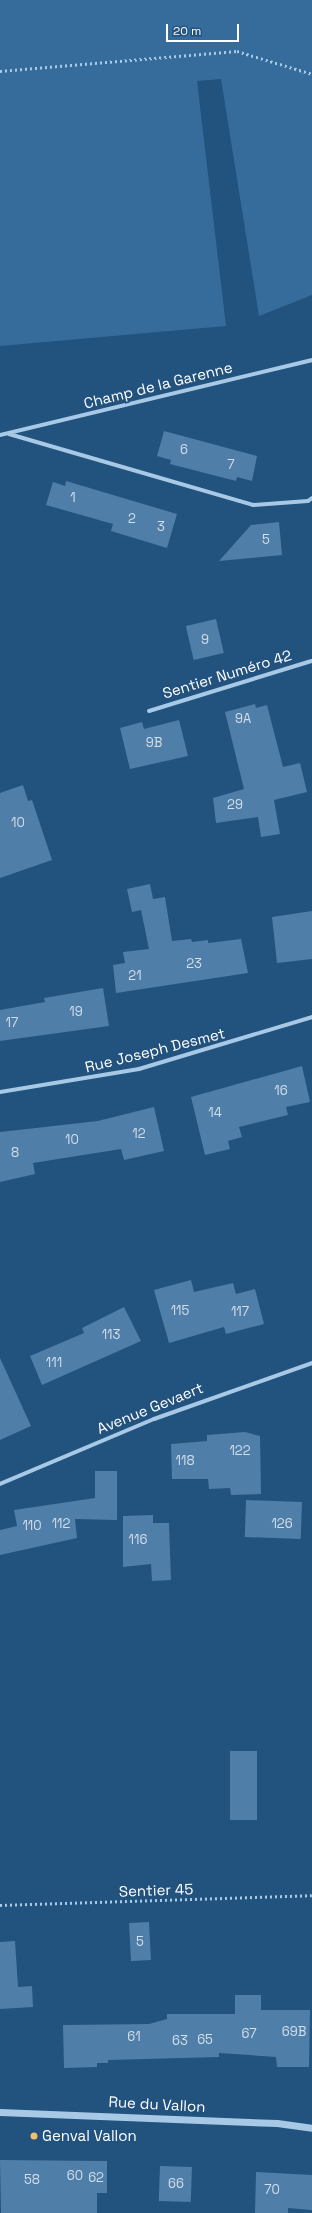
<!DOCTYPE html>
<meta charset="utf-8">
<style>
body{margin:0}
#map{position:relative;width:312px;height:2213px;overflow:hidden;background:#22527e;font-family:"Space Grotesk",sans-serif}
div>[style]{position:absolute}
.green>*{inset:0;background:#366c9c}
.building>*{inset:0;background:#4f7ea9;transform-origin:0 0}
.path>*{height:2.5px;margin-top:-1.25px;transform-origin:0;background:repeating-linear-gradient(90deg,#a7c9e6 0 2px,transparent 0 5px)}
.minor>*{height:4px;margin:-2px;padding:0 2px;transform-origin:2px;border-radius:2px;background:#a7c9e6}
.tertiary>*{height:7px;margin:-3.5px;padding:0 3.5px;transform-origin:3.5px;border-radius:3.5px;background:#a7c9e6}
.dots>*{width:11px;height:11px;translate:-50% -50%;box-sizing:border-box;border:2px solid #22527e;border-radius:50%}
span{translate:-50% -50%;white-space:nowrap;text-align:center;line-height:1.15;-webkit-text-stroke:3.5px #22527e;paint-order:stroke}
.number-label{font-size:13px;color:#d3dfea}
.number-label span{-webkit-text-stroke-width:0}
.street-label{font-size:15px;color:#fff}
.poi-label{font-size:15px;color:#fff}
.left{translate:0 -50%;text-align:left}
.scale{position:absolute;left:166px;top:24px;width:73px;height:18px;box-sizing:border-box;border:2px solid #fff;border-top:0;padding-left:5px;font-size:12px;line-height:14px;white-space:nowrap;color:#fff;-webkit-text-stroke:3px #22527e;paint-order:stroke}
</style>
<div id="map">
<div class="green">
<i style="clip-path:polygon(0 0,312px 0,312px 295px,259px 316px,221px 79px,197px 81px,226px 326px,0 346px)"></i>
</div>
<div class="building">
<i style="clip-path:polygon(164px 431px,257px 456px,252px 481px,237px 477px,236px 481px,170px 464px,171px 460px,157px 456px)"></i>
<i style="clip-path:polygon(66px 481px,177px 514px,167px 548px,111px 531px,113px 524px,46px 505px,53px 482px,65px 486px)"></i>
<i style="clip-path:polygon(279px 522px,282px 555px,219px 561px,251px 525px)"></i>
<i style="left:216px;top:619px;width:35px;height:31px;rotate:77deg"></i>
<i style="clip-path:polygon(255px 704px,256px 708px,267px 705px,283px 767px,300px 763px,307px 792px,274px 800px,280px 834px,261px 837px,258px 817px,216px 823px,213px 798px,244px 789px,225px 712px)"></i>
<i style="clip-path:polygon(179px 720px,188px 756px,130px 769px,120px 728px,142px 722px,144px 729px)"></i>
<i style="clip-path:polygon(23px 785px,28px 801px,32px 800px,52px 860px,0 878px,0 793px)"></i>
<i style="clip-path:polygon(150px 884px,153px 899px,165px 897px,172px 941px,191px 939px,192px 942px,208px 940px,208px 943px,241px 939px,248px 973px,116px 993px,113px 965px,125px 963px,123px 952px,149px 949px,141px 910px,132px 912px,127px 889px)"></i>
<i style="clip-path:polygon(312px 911px,312px 959px,277px 963px,272px 917px)"></i>
<i style="clip-path:polygon(103px 988px,109px 1026px,0 1041px,0 1010px,45px 1002px,44px 998px)"></i>
<i style="clip-path:polygon(302px 1066px,310px 1102px,286px 1107px,288px 1115px,239px 1127px,242px 1137px,228px 1141px,230px 1149px,205px 1155px,191px 1097px)"></i>
<i style="clip-path:polygon(154px 1107px,164px 1151px,124px 1160px,121px 1149px,33px 1163px,35px 1174px,0 1182px,0 1132px,98px 1121px)"></i>
<i style="clip-path:polygon(191px 1280px,194px 1292px,233px 1283px,236px 1294px,255px 1289px,264px 1324px,226px 1334px,224px 1327px,169px 1343px,154px 1290px)"></i>
<i style="clip-path:polygon(124px 1307px,141px 1341px,42px 1385px,30px 1356px,84px 1333px,82px 1328px)"></i>
<i style="clip-path:polygon(0 1358px,31px 1426px,0 1440px)"></i>
<i style="clip-path:polygon(245px 1432px,260px 1436px,261px 1494px,231px 1495px,230px 1488px,209px 1489px,208px 1479px,172px 1479px,171px 1444px,207px 1441px,207px 1435px)"></i>
<i style="clip-path:polygon(95px 1471px,117px 1471px,117px 1520px,75px 1519px,77px 1538px,0 1555px,0 1530px,17px 1526px,14px 1510px,95px 1498px)"></i>
<i style="left:302px;top:1502px;width:37px;height:56px;rotate:92deg"></i>
<i style="clip-path:polygon(153px 1515px,153px 1523px,169px 1523px,171px 1580px,152px 1581px,151px 1564px,123px 1567px,123px 1516px)"></i>
<i style="left:230px;top:1751px;width:27px;height:69px"></i>
<i style="left:149px;top:1922px;width:38px;height:20px;rotate:87deg"></i>
<i style="clip-path:polygon(15px 1941px,18px 1987px,32px 1986px,33px 2007px,0 2009px,0 1942px)"></i>
<i style="clip-path:polygon(235px 1995px,261px 1995px,261px 2010px,310px 2010px,309px 2067px,277px 2067px,276px 2057px,219px 2053px,219px 2057px,108px 2060px,108px 2063px,97px 2063px,97px 2067px,64px 2068px,63px 2025px,149px 2024px,167px 2019px,167px 2014px,235px 2014px)"></i>
<i style="clip-path:polygon(0 2160px,107px 2161px,107px 2193px,97px 2193px,97px 2213px,1px 2213px)"></i>
<i style="left:160px;top:2166px;width:32px;height:35px;rotate:2deg"></i>
<i style="clip-path:polygon(256px 2172px,312px 2175px,312px 2210px,288px 2208px,288px 2213px,255px 2213px)"></i>
</div>
<div class="path">
<i style="left:0;top:71px;width:238px;rotate:-4.8deg"></i>
<i style="left:237px;top:51px;width:78px;rotate:17deg"></i>
<i style="left:0;top:1905px;width:312px;rotate:-1.8deg"></i>
</div>
<div class="minor">
<i style="left:9px;top:434px;width:254px;rotate:16.2deg"></i>
<i style="left:253px;top:505px;width:55px;rotate:-4.2deg"></i>
<i style="left:308px;top:501px;width:5px;rotate:-37deg"></i>
<i style="left:0;top:435px;width:321px;rotate:-13.5deg"></i>
<i style="left:149px;top:711px;width:170px;rotate:-17.1deg"></i>
<i style="left:0;top:1092px;width:141px;rotate:-9.4deg"></i>
<i style="left:139px;top:1069px;width:181px;rotate:-16.7deg"></i>
<i style="left:0;top:1484px;width:167px;rotate:-22.9deg"></i>
<i style="left:154px;top:1419px;width:168px;rotate:-19.5deg"></i>
</div>
<div class="tertiary">
<i style="left:0;top:2112px;width:277px;rotate:2.3deg"></i>
<i style="left:277px;top:2123px;width:35px;rotate:8deg"></i>
</div>
<div class="dots">
<i style="left:34px;top:2136px;background:#f2c06a"></i>
</div>
<div class="number-label">
<span style="left:184px;top:450px">6</span>
<span style="left:231px;top:465px">7</span>
<span style="left:73px;top:498px">1</span>
<span style="left:132px;top:519px">2</span>
<span style="left:161px;top:527px">3</span>
<span style="left:266px;top:540px">5</span>
<span style="left:205px;top:640px">9</span>
<span style="left:243px;top:719px">9A</span>
<span style="left:154px;top:743px">9B</span>
<span style="left:235px;top:805px">29</span>
<span style="left:18px;top:823px">10</span>
<span style="left:194px;top:964px">23</span>
<span style="left:135px;top:976px">21</span>
<span style="left:76px;top:1012px">19</span>
<span style="left:12px;top:1023px">17</span>
<span style="left:281px;top:1091px">16</span>
<span style="left:215px;top:1113px">14</span>
<span style="left:139px;top:1134px">12</span>
<span style="left:72px;top:1140px">10</span>
<span style="left:15px;top:1153px">8</span>
<span style="left:180px;top:1311px">115</span>
<span style="left:240px;top:1312px">117</span>
<span style="left:111px;top:1335px">113</span>
<span style="left:54px;top:1363px">111</span>
<span style="left:240px;top:1451px">122</span>
<span style="left:185px;top:1461px">118</span>
<span style="left:61px;top:1524px">112</span>
<span style="left:282px;top:1524px">126</span>
<span style="left:32px;top:1526px">110</span>
<span style="left:138px;top:1540px">116</span>
<span style="left:140px;top:1942px">5</span>
<span style="left:294px;top:2032px">69B</span>
<span style="left:249px;top:2034px">67</span>
<span style="left:134px;top:2037px">61</span>
<span style="left:205px;top:2040px">65</span>
<span style="left:180px;top:2041px">63</span>
<span style="left:75px;top:2176px">60</span>
<span style="left:96px;top:2178px">62</span>
<span style="left:32px;top:2180px">58</span>
<span style="left:176px;top:2184px">66</span>
<span style="left:272px;top:2190px">70</span>
</div>
<div class="street-label">
<span style="left:158px;top:385px;rotate:-14deg">Champ de la Garenne</span>
<span style="left:227px;top:674px;rotate:-17deg">Sentier Numéro 42</span>
<span style="left:155px;top:1050px;rotate:-14deg">Rue Joseph Desmet</span>
<span style="left:150px;top:1408px;rotate:-22deg">Avenue Gevaert</span>
<span style="left:156px;top:1890px;rotate:-2deg">Sentier 45</span>
<span style="left:157px;top:2104px;rotate:3deg">Rue du Vallon</span>
</div>
<div class="poi-label">
<span class="left" style="left:42px;top:2136px">Genval Vallon</span>
</div>
<div class="scale">20 m</div>
</div>
